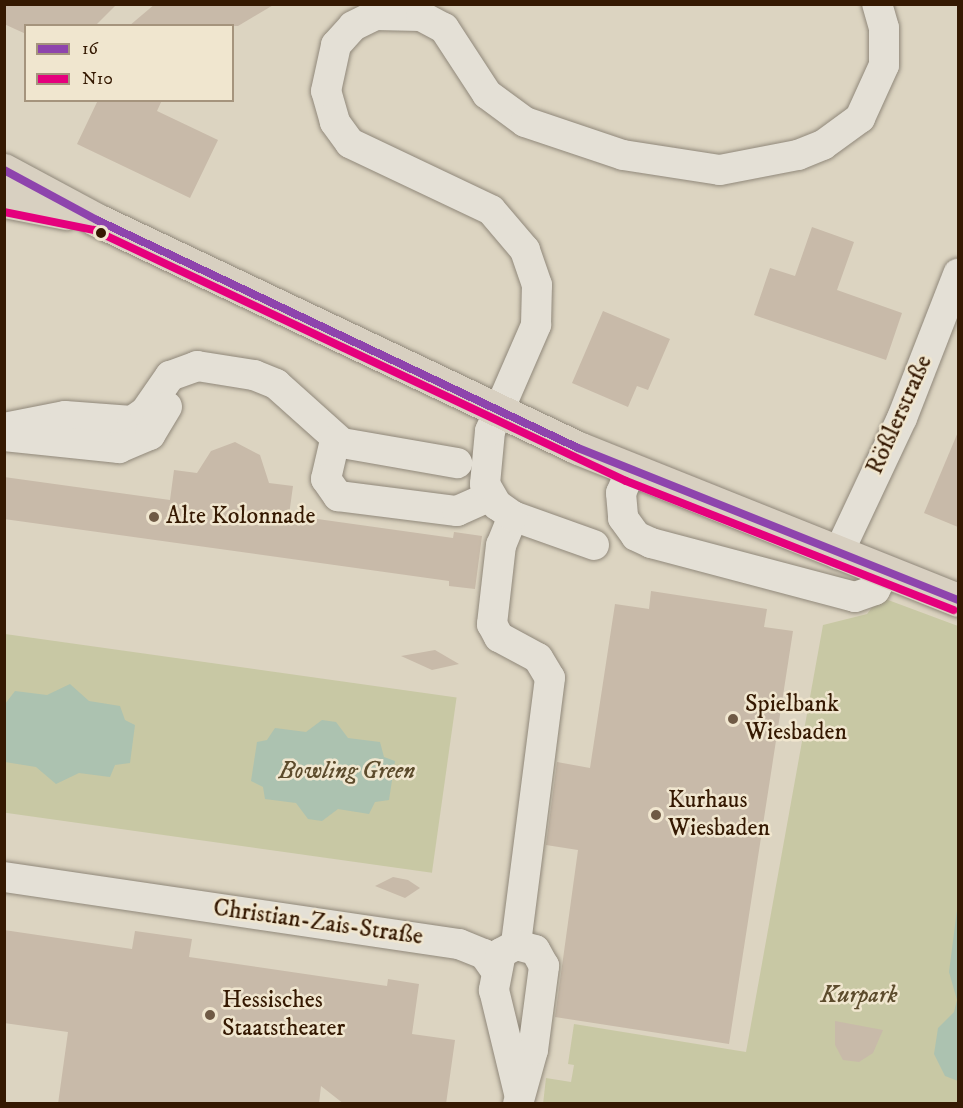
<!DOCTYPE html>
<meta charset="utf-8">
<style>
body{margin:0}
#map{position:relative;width:963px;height:1108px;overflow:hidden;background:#dcd4c1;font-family:"IM FELL DW Pica",serif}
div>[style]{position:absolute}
.green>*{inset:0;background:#c8c8a4;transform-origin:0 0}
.water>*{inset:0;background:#acc2b0}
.building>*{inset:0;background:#c8baa9}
.roads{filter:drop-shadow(0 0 2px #90887a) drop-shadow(0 0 2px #90887a)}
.minor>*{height:30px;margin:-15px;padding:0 15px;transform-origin:15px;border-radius:15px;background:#e4e0d6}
.major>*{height:33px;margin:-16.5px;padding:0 16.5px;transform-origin:16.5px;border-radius:16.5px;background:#d8d0c1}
.bus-1>*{height:8px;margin:-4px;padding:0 4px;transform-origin:4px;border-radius:4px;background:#8e44ad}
.bus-2>*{height:8px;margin:-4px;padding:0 4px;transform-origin:4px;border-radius:4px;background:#e5007d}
.dots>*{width:16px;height:16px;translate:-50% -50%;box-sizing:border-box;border:3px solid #f0e6cf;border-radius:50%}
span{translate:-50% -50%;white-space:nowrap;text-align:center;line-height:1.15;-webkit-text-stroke:5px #f0e6cf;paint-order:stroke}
.street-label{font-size:24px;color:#351902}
.poi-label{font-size:24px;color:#351902}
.left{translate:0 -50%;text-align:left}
.park-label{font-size:24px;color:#5c4b2c;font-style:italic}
.frame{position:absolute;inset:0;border:6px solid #351902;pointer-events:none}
.legend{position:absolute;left:24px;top:24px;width:210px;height:78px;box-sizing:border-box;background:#f0e6cf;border:2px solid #a5947d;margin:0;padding:8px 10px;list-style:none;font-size:18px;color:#351902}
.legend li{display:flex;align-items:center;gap:12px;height:30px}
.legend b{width:30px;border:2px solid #a5947d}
</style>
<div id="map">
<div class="green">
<i style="clip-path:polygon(880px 597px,958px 626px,958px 1103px,543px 1104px,546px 1078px,571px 1082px,574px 1065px,568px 1064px,574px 1024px,746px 1052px,823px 625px,867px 614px)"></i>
<i style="left:5px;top:634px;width:456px;height:177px;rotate:8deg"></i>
</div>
<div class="water">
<i style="clip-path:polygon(70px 684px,89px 701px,120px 706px,125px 720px,135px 725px,130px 763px,115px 765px,110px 777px,79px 773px,56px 784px,36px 767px,5px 762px,5px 704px,15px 691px,47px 695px)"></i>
<i style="clip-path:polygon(322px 720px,336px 722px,348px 738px,380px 742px,384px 757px,395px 761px,389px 800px,375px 802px,369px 814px,338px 809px,322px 821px,308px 819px,296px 803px,265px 799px,263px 787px,251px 781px,257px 742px,267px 740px,275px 728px,306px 732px)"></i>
<i style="clip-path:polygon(958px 902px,958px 1081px,945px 1076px,934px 1054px,938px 1028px,954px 1012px,957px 1000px,949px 972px)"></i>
</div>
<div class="building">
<i style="clip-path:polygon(4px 4px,117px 4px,95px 26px,26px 26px,26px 34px,4px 24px)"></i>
<i style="clip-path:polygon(155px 4px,275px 4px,238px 26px,129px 26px)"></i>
<i style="clip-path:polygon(98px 100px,162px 100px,157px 111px,218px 140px,190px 198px,77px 144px)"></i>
<i style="clip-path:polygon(812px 227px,854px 242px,837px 290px,902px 313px,886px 360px,754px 315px,770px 268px,795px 276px)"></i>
<i style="clip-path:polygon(603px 311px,670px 339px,648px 390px,637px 386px,628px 407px,572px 383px)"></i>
<i style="clip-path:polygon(958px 432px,958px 527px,924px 513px)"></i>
<i style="clip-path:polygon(235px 442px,260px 455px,269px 483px,293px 486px,289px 515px,453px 538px,454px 532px,482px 536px,475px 589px,449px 586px,449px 581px,4px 519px,4px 477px,170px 500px,174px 470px,197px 473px,211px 451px)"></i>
<i style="clip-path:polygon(651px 591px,767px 609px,764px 627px,793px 631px,729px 1044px,555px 1017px,578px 850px,546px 845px,557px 762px,590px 768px,615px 604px,649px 609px)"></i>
<i style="clip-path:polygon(435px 650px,459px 664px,432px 670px,401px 656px)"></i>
<i style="clip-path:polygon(393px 877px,408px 880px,420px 888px,405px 898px,375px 886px)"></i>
<i style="clip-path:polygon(4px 930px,132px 949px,135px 931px,192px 939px,189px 957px,387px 986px,388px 979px,419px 984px,412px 1034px,455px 1040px,446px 1104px,344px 1104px,321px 1086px,319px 1104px,58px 1104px,68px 1032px,4px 1023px)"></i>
<i style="clip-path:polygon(835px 1021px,883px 1030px,873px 1053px,859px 1062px,843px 1060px,835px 1045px)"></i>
</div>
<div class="roads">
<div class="minor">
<i style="left:4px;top:428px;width:62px;rotate:-11.1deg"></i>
<i style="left:65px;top:416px;width:67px;rotate:4.3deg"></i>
<i style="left:132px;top:421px;width:16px;rotate:-35deg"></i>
<i style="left:145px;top:412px;width:44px;rotate:-55.2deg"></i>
<i style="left:170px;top:376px;width:29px;rotate:-20deg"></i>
<i style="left:197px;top:366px;width:58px;rotate:9deg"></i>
<i style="left:254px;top:375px;width:24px;rotate:22deg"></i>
<i style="left:276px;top:384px;width:89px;rotate:41.8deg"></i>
<i style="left:342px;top:443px;width:117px;rotate:9.9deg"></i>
<i style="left:4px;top:436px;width:116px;rotate:6deg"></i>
<i style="left:119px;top:448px;width:34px;rotate:-23deg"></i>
<i style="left:150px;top:435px;width:33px;rotate:-59deg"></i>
<i style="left:335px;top:440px;width:40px;rotate:103deg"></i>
<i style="left:326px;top:479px;width:21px;rotate:55deg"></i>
<i style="left:338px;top:496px;width:120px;rotate:7.2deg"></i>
<i style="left:457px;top:511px;width:36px;rotate:-24deg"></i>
<i style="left:630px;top:472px;width:23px;rotate:113deg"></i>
<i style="left:621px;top:493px;width:25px;rotate:85deg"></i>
<i style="left:623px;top:518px;width:22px;rotate:54deg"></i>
<i style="left:636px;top:536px;width:17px;rotate:25deg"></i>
<i style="left:651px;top:543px;width:211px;rotate:14.8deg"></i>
<i style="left:855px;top:597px;width:21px;rotate:-19deg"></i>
<i style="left:875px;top:590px;width:20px;rotate:-63deg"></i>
<i style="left:513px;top:516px;width:31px;rotate:112deg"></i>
<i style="left:501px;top:545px;width:80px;rotate:96.5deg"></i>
<i style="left:492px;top:624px;width:15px;rotate:62deg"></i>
<i style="left:499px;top:637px;width:44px;rotate:28.3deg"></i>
<i style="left:538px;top:658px;width:23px;rotate:59deg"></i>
<i style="left:550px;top:678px;width:269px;rotate:97.3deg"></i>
<i style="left:594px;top:545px;width:86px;rotate:-160.3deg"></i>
<i style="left:513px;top:516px;width:19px;rotate:-145deg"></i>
<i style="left:497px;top:505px;width:24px;rotate:-120deg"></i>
<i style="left:485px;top:484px;width:53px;rotate:-84.6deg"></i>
<i style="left:490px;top:431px;width:116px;rotate:-66.5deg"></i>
<i style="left:536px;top:325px;width:40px;rotate:-88.6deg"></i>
<i style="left:537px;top:285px;width:37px;rotate:-109deg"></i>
<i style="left:525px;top:250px;width:52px;rotate:-130.4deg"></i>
<i style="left:491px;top:210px;width:156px;rotate:-154.6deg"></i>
<i style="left:350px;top:143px;width:26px;rotate:-126deg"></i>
<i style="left:335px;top:122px;width:32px;rotate:-106deg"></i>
<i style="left:326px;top:91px;width:47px;rotate:-77.7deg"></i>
<i style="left:336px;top:45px;width:25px;rotate:-48deg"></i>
<i style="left:353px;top:26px;width:25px;rotate:-26deg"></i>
<i style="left:376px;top:15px;width:45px;rotate:1.3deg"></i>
<i style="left:421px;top:16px;width:26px;rotate:28deg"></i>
<i style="left:444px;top:28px;width:79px;rotate:56.9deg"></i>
<i style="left:487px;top:94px;width:47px;rotate:36.4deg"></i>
<i style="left:525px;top:122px;width:103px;rotate:18.6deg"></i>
<i style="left:623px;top:155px;width:98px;rotate:8.8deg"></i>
<i style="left:720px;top:170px;width:79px;rotate:-10.9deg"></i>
<i style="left:798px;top:155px;width:27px;rotate:-22deg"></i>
<i style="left:823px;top:145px;width:46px;rotate:-36.1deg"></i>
<i style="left:860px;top:118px;width:58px;rotate:-65.6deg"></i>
<i style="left:884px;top:65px;width:37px;rotate:-90deg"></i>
<i style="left:884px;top:28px;width:25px;rotate:-106deg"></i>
<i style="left:838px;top:554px;width:150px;rotate:-64.8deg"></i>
<i style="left:902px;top:418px;width:155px;rotate:-68.7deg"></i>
<i style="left:4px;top:877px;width:460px;rotate:8.4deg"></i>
<i style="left:459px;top:944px;width:27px;rotate:22deg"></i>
<i style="left:484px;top:954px;width:21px;rotate:55deg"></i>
<i style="left:518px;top:1104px;width:56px;rotate:-74.5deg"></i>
<i style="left:533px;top:1050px;width:85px;rotate:-82.5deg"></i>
<i style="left:544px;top:966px;width:18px;rotate:-119deg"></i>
<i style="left:535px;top:950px;width:20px;rotate:-165deg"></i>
<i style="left:516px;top:945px;width:17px;rotate:152deg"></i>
<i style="left:501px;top:953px;width:38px;rotate:101deg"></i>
<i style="left:494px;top:990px;width:106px;rotate:76.4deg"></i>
</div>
<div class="major">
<i style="left:4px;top:170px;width:106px;rotate:28.3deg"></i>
<i style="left:97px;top:220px;width:532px;rotate:25.36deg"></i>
<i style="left:578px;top:448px;width:409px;rotate:21.8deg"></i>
<i style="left:4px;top:201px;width:63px;rotate:11deg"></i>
</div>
</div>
<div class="bus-1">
<i style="left:4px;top:170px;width:106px;rotate:28.3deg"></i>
<i style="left:97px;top:220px;width:532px;rotate:25.36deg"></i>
<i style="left:578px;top:448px;width:409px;rotate:21.8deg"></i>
</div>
<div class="bus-2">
<i style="left:4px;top:212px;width:92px;rotate:11.3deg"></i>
<i style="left:94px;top:230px;width:588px;rotate:25.26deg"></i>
<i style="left:626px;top:481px;width:352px;rotate:21.5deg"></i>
</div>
<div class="dots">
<i style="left:101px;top:233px;background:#351902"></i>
<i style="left:154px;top:517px;background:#6f5a45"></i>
<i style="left:733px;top:719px;background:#6f5a45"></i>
<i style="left:656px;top:815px;background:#6f5a45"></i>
<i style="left:210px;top:1015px;background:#6f5a45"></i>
</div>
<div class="street-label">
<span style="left:900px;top:415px;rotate:-66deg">Rößlerstraße</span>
<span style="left:318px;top:923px;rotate:8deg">Christian-Zais-Straße</span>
</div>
<div class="poi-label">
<span class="left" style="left:166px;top:517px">Alte Kolonnade</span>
<span class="left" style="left:745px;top:719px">Spielbank<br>Wiesbaden</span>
<span class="left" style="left:668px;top:815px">Kurhaus<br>Wiesbaden</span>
<span class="left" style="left:222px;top:1015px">Hessisches<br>Staatstheater</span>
</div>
<div class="park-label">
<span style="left:347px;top:772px">Bowling Green</span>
<span style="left:859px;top:996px">Kurpark</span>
</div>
<div class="frame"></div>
<ul class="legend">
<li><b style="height:8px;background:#8e44ad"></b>16</li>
<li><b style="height:8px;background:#e5007d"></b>N10</li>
</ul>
</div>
